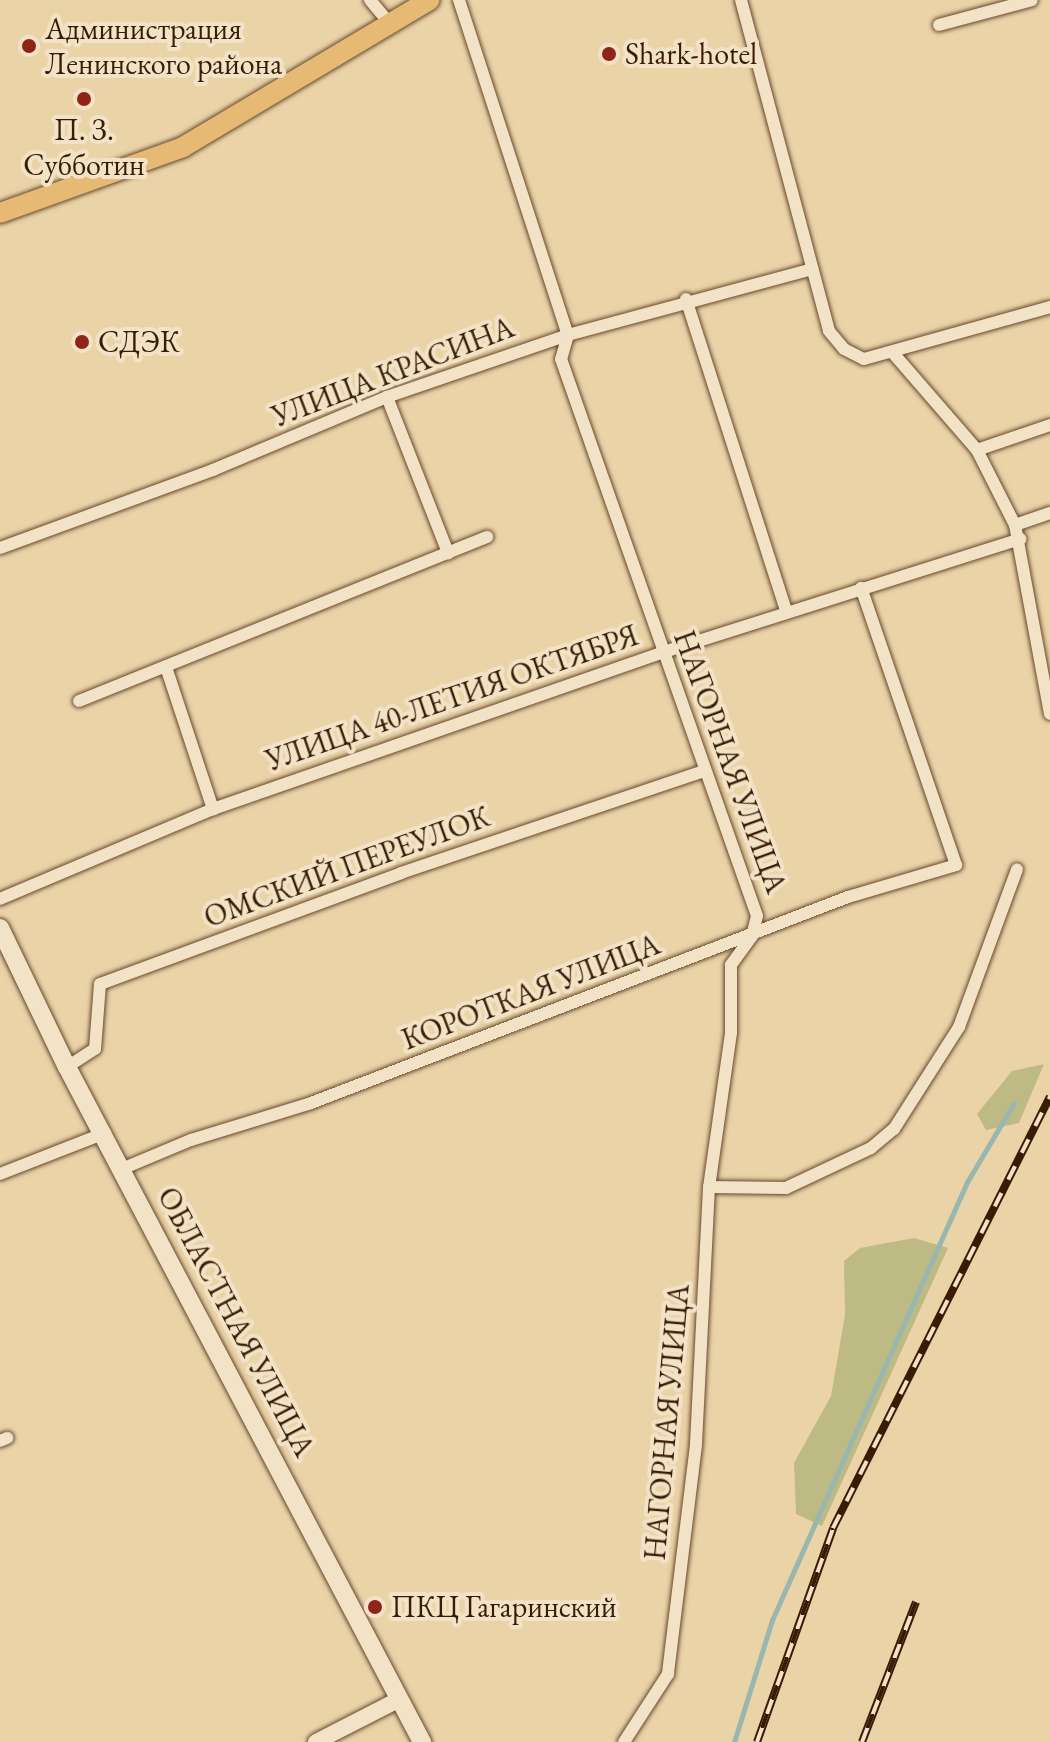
<!DOCTYPE html>
<meta charset="utf-8">
<style>
body{margin:0}
#map{position:relative;width:1050px;height:1742px;overflow:hidden;background:#ebd3a8;font-family:"EB Garamond",serif}
div>[style]{position:absolute}
.green>*{inset:0;background:#bdbb83}
.stream>*{height:5px;margin:-2.5px;padding:0 2.5px;transform-origin:2.5px;border-radius:2.5px;background:#99b7af}
.roads{filter:drop-shadow(0 0 2px #664a2e) drop-shadow(0 0 2px #664a2e)}
.minor>*{height:12px;margin:-6px;padding:0 6px;transform-origin:6px;border-radius:6px;background:#f2e2c6}
.tertiary>*{height:16px;margin:-8px;padding:0 8px;transform-origin:8px;border-radius:8px;background:#f2e2c6}
.secondary>*{height:18px;margin:-9px;padding:0 9px;transform-origin:9px;border-radius:9px;background:#f2e2c6}
.primary>*{height:20px;margin:-10px;padding:0 10px;transform-origin:10px;border-radius:10px;background:#e6ba74}
.rail>*{height:8px;margin-top:-4px;transform-origin:0;background:repeating-linear-gradient(90deg,#f2e2c6 0 15px,#3a1c05 0 30px);box-sizing:border-box;border-block:2px solid #3a1c05}
.dots>*{width:22px;height:22px;translate:-50% -50%;box-sizing:border-box;border:4px solid #f2e2c6;border-radius:50%}
span{translate:-50% -50%;white-space:nowrap;text-align:center;line-height:1.15;-webkit-text-stroke:8px #f2e2c6;paint-order:stroke}
.poi-label{font-size:30px;color:#3a1c05}
.left{translate:0 -50%;text-align:left}
.street-label{font-size:30px;color:#3a1c05}
</style>
<div id="map">
<div class="green">
<i style="clip-path:polygon(1044px 1064px,1019px 1123px,986px 1130px,977px 1114px,1012px 1071px)"></i>
<i style="clip-path:polygon(914px 1238px,948px 1248px,822px 1526px,796px 1514px,794px 1463px,831px 1396px,845px 1315px,844px 1261px,860px 1248px)"></i>
</div>
<div class="stream">
<i style="left:734px;top:1742px;width:128px;rotate:-72.7deg"></i>
<i style="left:772px;top:1620px;width:479px;rotate:-66deg"></i>
<i style="left:967px;top:1182px;width:92px;rotate:-59.3deg"></i>
</div>
<div class="roads">
<div class="minor">
<i style="left:370px;top:0;width:30px;rotate:50deg"></i>
<i style="left:459px;top:0;width:352px;rotate:72deg"></i>
<i style="left:568px;top:335px;width:25px;rotate:106deg"></i>
<i style="left:561px;top:359px;width:590px;rotate:70.61deg"></i>
<i style="left:757px;top:916px;width:21px;rotate:104deg"></i>
<i style="left:752px;top:936px;width:36px;rotate:126deg"></i>
<i style="left:731px;top:965px;width:68px;rotate:90deg"></i>
<i style="left:731px;top:1033px;width:156px;rotate:98.1deg"></i>
<i style="left:709px;top:1187px;width:258px;rotate:92.9deg"></i>
<i style="left:696px;top:1445px;width:231px;rotate:97deg"></i>
<i style="left:668px;top:1674px;width:81px;rotate:122.9deg"></i>
<i style="left:741px;top:0;width:342px;rotate:75.1deg"></i>
<i style="left:829px;top:331px;width:23px;rotate:50deg"></i>
<i style="left:844px;top:349px;width:22px;rotate:27deg"></i>
<i style="left:864px;top:359px;width:193px;rotate:-15.6deg"></i>
<i style="left:939px;top:25px;width:96px;rotate:-15deg"></i>
<i style="left:686px;top:299px;width:328px;rotate:72.2deg"></i>
<i style="left:893px;top:353px;width:128px;rotate:49.1deg"></i>
<i style="left:977px;top:450px;width:84px;rotate:63.1deg"></i>
<i style="left:1015px;top:525px;width:192px;rotate:79.5deg"></i>
<i style="left:387px;top:397px;width:168px;rotate:68.6deg"></i>
<i style="left:977px;top:450px;width:77px;rotate:-18.9deg"></i>
<i style="left:1015px;top:525px;width:37px;rotate:-19deg"></i>
<i style="left:0;top:548px;width:227px;rotate:-20.1deg"></i>
<i style="left:213px;top:470px;width:189px;rotate:-22.8deg"></i>
<i style="left:387px;top:397px;width:191px;rotate:-18.9deg"></i>
<i style="left:568px;top:335px;width:253px;rotate:-15.1deg"></i>
<i style="left:166px;top:667px;width:150px;rotate:71.7deg"></i>
<i style="left:79px;top:701px;width:440px;rotate:-21.9deg"></i>
<i style="left:0;top:899px;width:231px;rotate:-22.9deg"></i>
<i style="left:213px;top:809px;width:478px;rotate:-19.2deg"></i>
<i style="left:664px;top:652px;width:374px;rotate:-17.6deg"></i>
<i style="left:67px;top:1067px;width:33px;rotate:-33deg"></i>
<i style="left:95px;top:1049px;width:65px;rotate:-85.6deg"></i>
<i style="left:100px;top:984px;width:321px;rotate:-20.2deg"></i>
<i style="left:401px;top:873px;width:320px;rotate:-18.6deg"></i>
<i style="left:124px;top:1168px;width:73px;rotate:-22.7deg"></i>
<i style="left:191px;top:1140px;width:126px;rotate:-17.1deg"></i>
<i style="left:311px;top:1103px;width:575px;rotate:-20.99deg"></i>
<i style="left:848px;top:897px;width:113px;rotate:-16.5deg"></i>
<i style="left:956px;top:865px;width:293px;rotate:-108.9deg"></i>
<i style="left:0;top:1174px;width:113px;rotate:-21.3deg"></i>
<i style="left:709px;top:1187px;width:77px;rotate:0.7deg"></i>
<i style="left:786px;top:1188px;width:94px;rotate:-25.2deg"></i>
<i style="left:871px;top:1148px;width:30px;rotate:-40deg"></i>
<i style="left:894px;top:1129px;width:121px;rotate:-57.5deg"></i>
<i style="left:959px;top:1027px;width:168px;rotate:-69.8deg"></i>
<i style="left:0;top:1441px;width:8px;rotate:-23deg"></i>
</div>
<div class="tertiary">
<i style="left:316px;top:1742px;width:94px;rotate:-27.1deg"></i>
</div>
<div class="secondary">
<i style="left:0;top:928px;width:154px;rotate:64.3deg"></i>
<i style="left:67px;top:1067px;width:763px;rotate:62.26deg"></i>
</div>
<div class="primary">
<i style="left:0;top:213px;width:195px;rotate:-19.8deg"></i>
<i style="left:183px;top:147px;width:287px;rotate:-30.8deg"></i>
</div>
</div>
<div class="rail">
<i style="left:757px;top:1742px;width:227px;rotate:-70.4deg"></i>
<i style="left:833px;top:1528px;width:483px;rotate:-63.3deg"></i>
<i style="left:862px;top:1742px;width:150px;rotate:-68.9deg"></i>
</div>
<div class="dots">
<i style="left:29px;top:46px;background:#8f2418"></i>
<i style="left:609px;top:54px;background:#8f2418"></i>
<i style="left:84px;top:99px;background:#8f2418"></i>
<i style="left:82px;top:342px;background:#8f2418"></i>
<i style="left:375px;top:1607px;background:#8f2418"></i>
</div>
<div class="poi-label">
<span class="left" style="left:45px;top:46px">Администрация<br>Ленинского района</span>
<span class="left" style="left:625px;top:54px">Shark-hotel</span>
<span style="left:84px;top:147px">П. З.<br>Субботин</span>
<span class="left" style="left:98px;top:342px">СДЭК</span>
<span class="left" style="left:391px;top:1607px">ПКЦ Гагаринский</span>
</div>
<div class="street-label">
<span style="left:393px;top:372px;rotate:-21deg">УЛИЦА КРАСИНА</span>
<span style="left:452px;top:698px;rotate:-19deg">УЛИЦА 40-ЛЕТИЯ ОКТЯБРЯ</span>
<span style="left:730px;top:762px;rotate:70deg">НАГОРНАЯ УЛИЦА</span>
<span style="left:347px;top:867px;rotate:-20deg">ОМСКИЙ ПЕРЕУЛОК</span>
<span style="left:531px;top:992px;rotate:-21deg">КОРОТКАЯ УЛИЦА</span>
<span style="left:236px;top:1322px;rotate:62deg">ОБЛАСТНАЯ УЛИЦА</span>
<span style="left:667px;top:1422px;rotate:-85deg">НАГОРНАЯ УЛИЦА</span>
</div>
</div>
